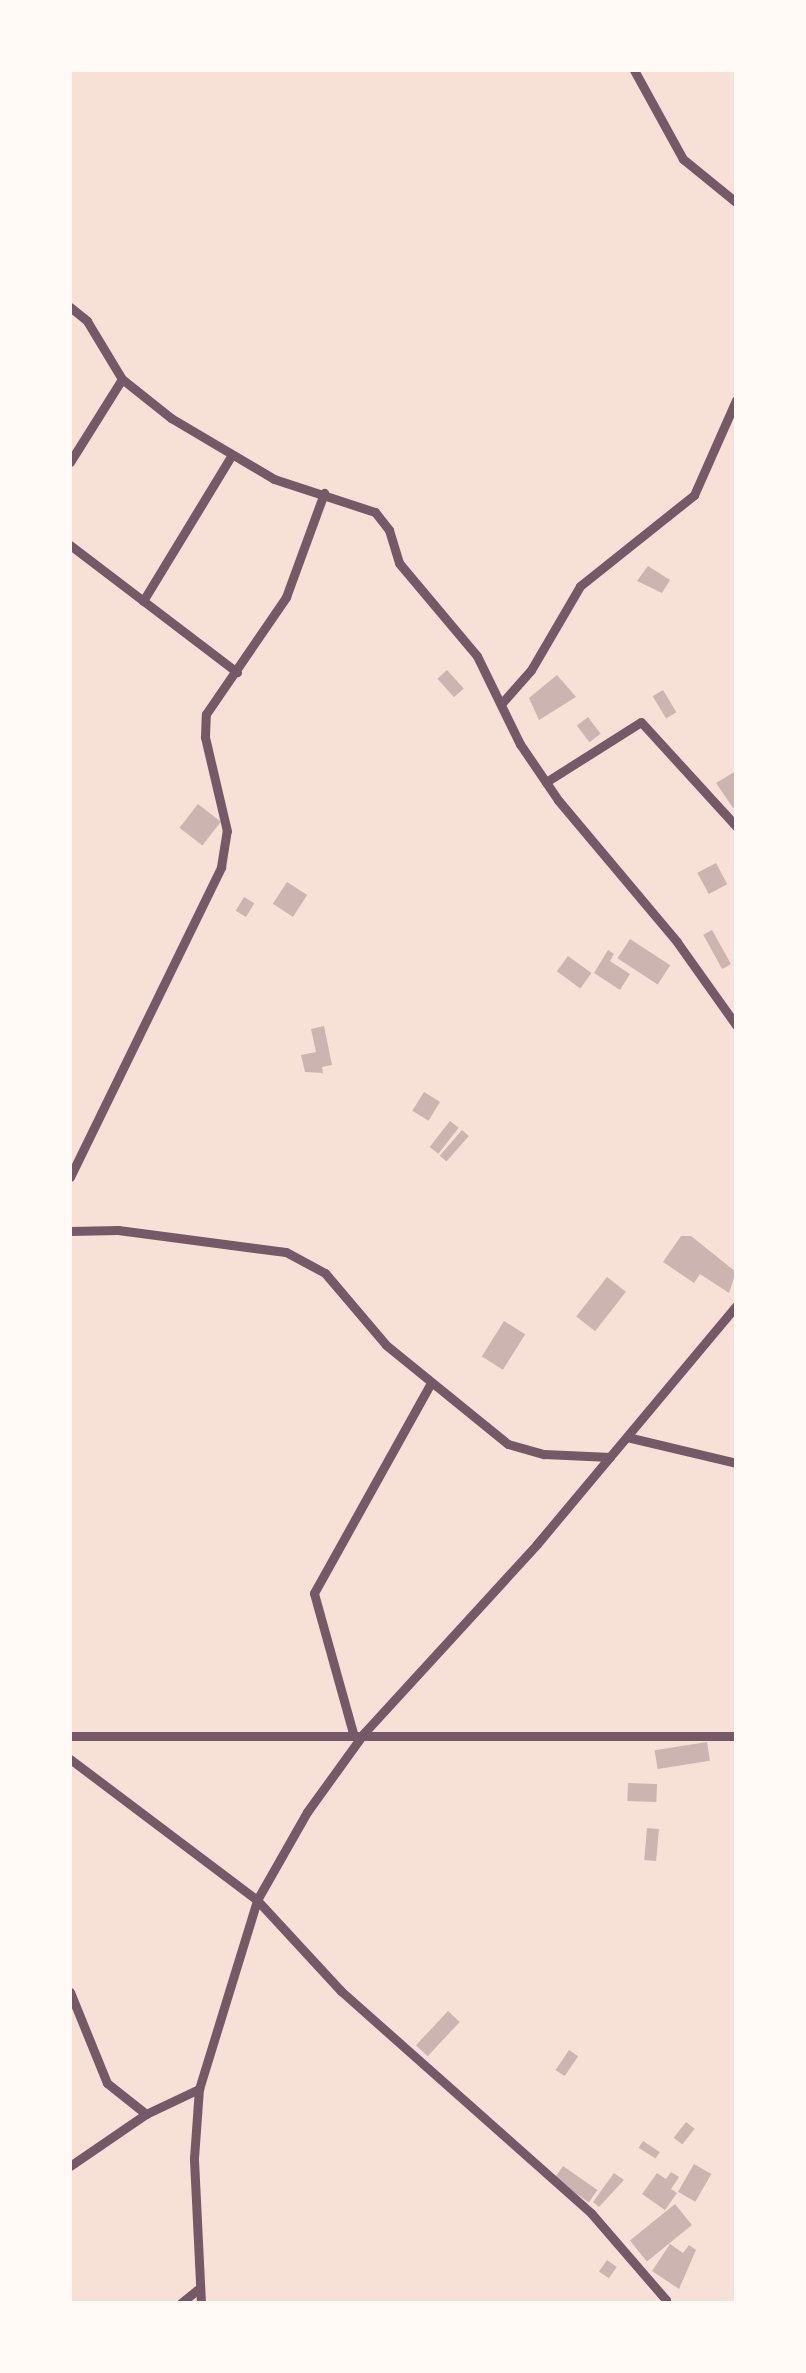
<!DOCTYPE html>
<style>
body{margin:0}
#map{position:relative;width:806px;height:2373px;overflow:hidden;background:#f7e1d7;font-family:"Sofia Sans Condensed",sans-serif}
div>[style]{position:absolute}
.building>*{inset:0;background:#ccb4b1;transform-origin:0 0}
.minor>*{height:9px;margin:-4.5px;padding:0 4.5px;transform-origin:4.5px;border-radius:4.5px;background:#755966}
span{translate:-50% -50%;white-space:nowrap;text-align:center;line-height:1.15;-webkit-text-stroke:10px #fffaf5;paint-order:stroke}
.frame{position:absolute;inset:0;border:72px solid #fffaf5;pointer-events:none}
</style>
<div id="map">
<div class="building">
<i style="clip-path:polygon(648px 566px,670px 580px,662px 593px,637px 581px)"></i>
<i style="left:447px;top:670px;width:25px;height:13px;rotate:48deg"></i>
<i style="clip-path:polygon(557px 675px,576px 697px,539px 720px,529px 698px)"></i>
<i style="left:663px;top:690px;width:26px;height:12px;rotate:59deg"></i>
<i style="left:588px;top:717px;width:21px;height:14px;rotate:53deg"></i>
<i style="clip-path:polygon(736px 771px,736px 806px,733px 808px,716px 783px)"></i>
<i style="left:198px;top:804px;width:29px;height:30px;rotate:38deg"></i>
<i style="left:716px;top:863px;width:24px;height:21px;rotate:62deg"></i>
<i style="left:287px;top:882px;width:24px;height:26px;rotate:33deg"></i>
<i style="left:244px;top:897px;width:12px;height:16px;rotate:31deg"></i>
<i style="left:712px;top:930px;width:39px;height:10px;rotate:61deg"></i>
<i style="left:630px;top:939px;width:48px;height:23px;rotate:33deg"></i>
<i style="clip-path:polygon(608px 950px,614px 954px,610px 961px,630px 974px,620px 990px,594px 973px)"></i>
<i style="left:568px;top:956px;width:29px;height:19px;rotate:36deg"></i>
<i style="clip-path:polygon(324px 1026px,332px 1065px,322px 1067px,323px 1073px,305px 1072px,301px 1055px,316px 1052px,311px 1029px)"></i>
<i style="left:424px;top:1092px;width:19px;height:22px;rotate:32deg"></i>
<i style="left:450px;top:1121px;width:11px;height:33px;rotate:38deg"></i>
<i style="left:462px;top:1130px;width:9px;height:34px;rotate:41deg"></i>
<i style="clip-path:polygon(681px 1236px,691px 1236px,736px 1272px,729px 1293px,700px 1274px,694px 1283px,663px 1262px)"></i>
<i style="left:607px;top:1277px;width:24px;height:50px;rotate:38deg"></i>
<i style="left:504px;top:1321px;width:25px;height:42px;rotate:32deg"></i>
<i style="left:707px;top:1742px;width:19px;height:53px;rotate:81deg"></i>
<i style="left:628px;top:1783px;width:29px;height:18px;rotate:2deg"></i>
<i style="left:647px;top:1828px;width:12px;height:32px;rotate:5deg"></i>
<i style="left:448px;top:2011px;width:16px;height:47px;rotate:43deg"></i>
<i style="left:569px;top:2050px;width:11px;height:24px;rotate:34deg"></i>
<i style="left:686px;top:2122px;width:11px;height:20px;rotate:38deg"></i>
<i style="left:643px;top:2141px;width:20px;height:8px;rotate:33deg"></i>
<i style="left:694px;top:2164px;width:20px;height:32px;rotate:30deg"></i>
<i style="left:563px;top:2166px;width:42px;height:15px;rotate:35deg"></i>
<i style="clip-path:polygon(671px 2172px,679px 2177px,671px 2189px,677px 2193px,665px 2210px,642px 2194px,657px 2173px,666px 2179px)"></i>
<i style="clip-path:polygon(614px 2173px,624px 2180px,599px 2207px,593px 2202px)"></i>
<i style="left:675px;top:2204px;width:27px;height:58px;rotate:51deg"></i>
<i style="clip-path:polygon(670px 2244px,683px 2253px,689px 2245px,696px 2250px,679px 2289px,652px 2271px)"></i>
<i style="left:607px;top:2260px;width:12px;height:14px;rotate:35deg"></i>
</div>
<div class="minor">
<i style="left:634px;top:70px;width:102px;rotate:61.2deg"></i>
<i style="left:683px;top:159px;width:68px;rotate:39.1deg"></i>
<i style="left:70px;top:307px;width:22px;rotate:39deg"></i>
<i style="left:87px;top:321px;width:68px;rotate:58.9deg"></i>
<i style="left:122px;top:379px;width:63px;rotate:38.5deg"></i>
<i style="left:171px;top:418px;width:120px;rotate:30.6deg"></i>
<i style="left:274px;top:479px;width:106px;rotate:18.1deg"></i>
<i style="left:375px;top:512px;width:23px;rotate:52deg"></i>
<i style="left:389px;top:530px;width:34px;rotate:73deg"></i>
<i style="left:399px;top:563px;width:121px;rotate:50deg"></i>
<i style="left:477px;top:656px;width:98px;rotate:64deg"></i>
<i style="left:520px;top:744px;width:68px;rotate:55.8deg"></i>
<i style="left:558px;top:800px;width:185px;rotate:50deg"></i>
<i style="left:677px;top:942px;width:102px;rotate:54.6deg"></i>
<i style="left:70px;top:462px;width:98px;rotate:-57.9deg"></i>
<i style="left:70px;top:545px;width:210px;rotate:37.3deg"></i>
<i style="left:143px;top:601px;width:170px;rotate:-58.7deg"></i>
<i style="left:501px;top:704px;width:45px;rotate:-48.6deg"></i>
<i style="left:531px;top:670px;width:97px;rotate:-59.7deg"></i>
<i style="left:580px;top:586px;width:146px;rotate:-38.6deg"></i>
<i style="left:694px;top:495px;width:104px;rotate:-66.1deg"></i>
<i style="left:546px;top:782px;width:112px;rotate:-32.3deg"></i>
<i style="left:641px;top:722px;width:141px;rotate:47.6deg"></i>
<i style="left:70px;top:1177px;width:345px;rotate:-64deg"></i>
<i style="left:221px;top:867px;width:36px;rotate:-81deg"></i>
<i style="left:227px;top:831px;width:97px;rotate:-103.2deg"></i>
<i style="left:205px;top:737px;width:23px;rotate:-88deg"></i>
<i style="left:206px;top:714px;width:142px;rotate:-55.6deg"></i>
<i style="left:286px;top:597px;width:111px;rotate:-69.9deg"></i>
<i style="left:70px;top:1231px;width:48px;rotate:-1.2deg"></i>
<i style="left:118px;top:1230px;width:169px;rotate:7.5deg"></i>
<i style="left:286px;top:1252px;width:44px;rotate:28.3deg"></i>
<i style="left:325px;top:1273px;width:94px;rotate:49.7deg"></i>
<i style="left:386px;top:1345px;width:157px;rotate:39.1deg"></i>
<i style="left:508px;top:1444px;width:37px;rotate:16deg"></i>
<i style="left:544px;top:1454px;width:66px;rotate:2.6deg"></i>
<i style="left:627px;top:1437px;width:112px;rotate:13.4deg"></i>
<i style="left:353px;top:1733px;width:145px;rotate:-105.6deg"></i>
<i style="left:314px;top:1593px;width:240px;rotate:-60.9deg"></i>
<i style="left:70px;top:1736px;width:666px"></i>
<i style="left:70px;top:1759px;width:234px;rotate:37deg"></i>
<i style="left:257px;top:1900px;width:124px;rotate:47.3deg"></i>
<i style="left:341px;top:1991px;width:334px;rotate:41.6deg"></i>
<i style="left:591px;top:2213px;width:115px;rotate:49.2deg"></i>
<i style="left:70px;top:1992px;width:98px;rotate:67.9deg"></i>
<i style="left:107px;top:2083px;width:50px;rotate:38.5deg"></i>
<i style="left:70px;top:2166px;width:92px;rotate:-34.4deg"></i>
<i style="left:146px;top:2114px;width:59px;rotate:-25.3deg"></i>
<i style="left:181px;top:2303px;width:21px;rotate:-39deg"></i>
<i style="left:201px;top:2303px;width:145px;rotate:-92.8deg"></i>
<i style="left:194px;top:2158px;width:69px;rotate:-85.9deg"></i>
<i style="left:199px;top:2089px;width:198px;rotate:-72.9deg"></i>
<i style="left:257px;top:1900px;width:101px;rotate:-60.4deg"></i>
<i style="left:307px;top:1812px;width:97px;rotate:-54.2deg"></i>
<i style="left:364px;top:1733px;width:256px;rotate:-47.5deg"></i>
<i style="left:537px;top:1544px;width:310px;rotate:-50.1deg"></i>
</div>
<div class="frame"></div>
</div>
